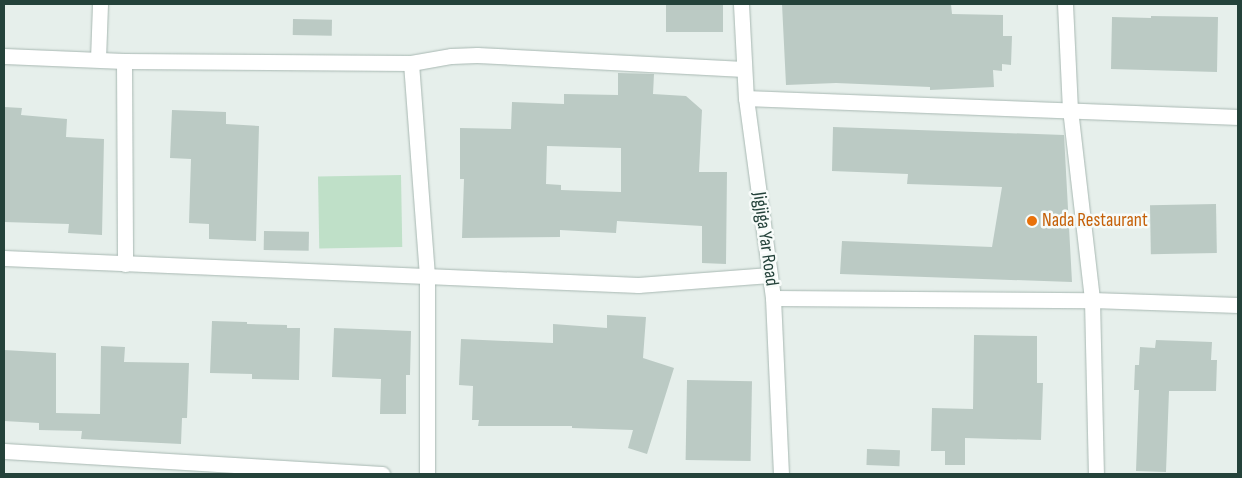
<!DOCTYPE html>
<style>
body{margin:0}
#map{position:relative;width:1242px;height:478px;overflow:hidden;background:#e6efeb;font-family:"Sofia Sans Condensed",sans-serif}
div>[style]{position:absolute}
.green>*{inset:0;background:#bfe0c8;transform-origin:0 0}
.building>*{inset:0;background:#bbcac4;transform-origin:0 0}
.roads{filter:drop-shadow(0 0 1px #a8b8b2) drop-shadow(0 0 1px #a8b8b2)}
.minor>*{height:15px;margin:-7.5px;padding:0 7.5px;transform-origin:7.5px;border-radius:7.5px;background:#fff}
.dots>*{width:14px;height:14px;translate:-50% -50%;box-sizing:border-box;border:2px solid #f7fbf9;border-radius:50%}
span{translate:-50% -50%;white-space:nowrap;text-align:center;line-height:1.15;-webkit-text-stroke:5px #f7fbf9;paint-order:stroke}
.food-label{font-size:19px;color:#c56008}
.left{translate:0 -50%;text-align:left}
.street-label{font-size:19px;color:#24423a}
.frame{position:absolute;inset:0;border:5px solid #24423a;pointer-events:none}
</style>
<div id="map">
<div class="green">
<i style="left:401px;top:175px;width:72px;height:83px;rotate:89deg"></i>
</div>
<div class="building">
<i style="left:666px;top:4px;width:57px;height:28px"></i>
<i style="clip-path:polygon(782px 4px,951px 4px,952px 14px,1003px 15px,1003px 36px,1012px 36px,1011px 65px,1002px 64px,1002px 71px,993px 70px,994px 87px,930px 90px,930px 87px,836px 83px,786px 85px)"></i>
<i style="clip-path:polygon(1151px 16px,1218px 17px,1217px 72px,1111px 69px,1112px 17px,1151px 18px)"></i>
<i style="left:293px;top:19px;width:39px;height:16px;rotate:1deg"></i>
<i style="clip-path:polygon(evenodd,618px 73px,654px 74px,653px 94px,686px 96px,702px 110px,699px 172px,727px 172px,726px 264px,702px 263px,702px 226px,617px 221px,616px 233px,560px 230px,560px 237px,462px 238px,464px 179px,460px 179px,460px 128px,511px 129px,512px 102px,564px 104px,564px 94px,618px 95px,618px 73px,547px 146px,621px 148px,621px 192px,561px 190px,561px 185px,546px 184px,547px 146px)"></i>
<i style="clip-path:polygon(4px 107px,22px 108px,21px 115px,67px 119px,66px 137px,104px 139px,102px 235px,68px 233px,69px 224px,4px 222px)"></i>
<i style="clip-path:polygon(172px 110px,226px 112px,226px 124px,259px 126px,256px 241px,209px 239px,209px 224px,189px 223px,191px 159px,170px 158px)"></i>
<i style="clip-path:polygon(833px 127px,1064px 135px,1072px 282px,840px 274px,842px 241px,992px 247px,1002px 187px,907px 184px,908px 174px,832px 171px)"></i>
<i style="left:1216px;top:204px;width:49px;height:66px;rotate:89deg"></i>
<i style="left:264px;top:231px;width:45px;height:19px;rotate:1deg"></i>
<i style="clip-path:polygon(607px 315px,646px 317px,643px 358px,674px 368px,647px 454px,628px 448px,633px 430px,572px 428px,572px 426px,478px 426px,479px 420px,472px 420px,473px 386px,459px 385px,461px 339px,553px 343px,553px 324px,607px 328px)"></i>
<i style="clip-path:polygon(212px 321px,247px 322px,247px 324px,287px 325px,287px 328px,300px 328px,299px 380px,252px 379px,252px 374px,210px 373px)"></i>
<i style="clip-path:polygon(334px 328px,411px 331px,410px 375px,406px 375px,406px 414px,380px 414px,381px 379px,332px 377px)"></i>
<i style="clip-path:polygon(974px 335px,1037px 336px,1037px 383px,1043px 383px,1041px 440px,965px 438px,965px 465px,945px 465px,945px 451px,931px 451px,932px 408px,973px 409px)"></i>
<i style="clip-path:polygon(1156px 340px,1212px 342px,1211px 360px,1217px 360px,1216px 391px,1169px 391px,1166px 472px,1136px 471px,1139px 390px,1134px 390px,1135px 365px,1139px 365px,1140px 347px,1155px 348px)"></i>
<i style="clip-path:polygon(101px 346px,125px 347px,124px 362px,189px 363px,187px 418px,182px 418px,181px 444px,81px 439px,82px 431px,39px 430px,39px 423px,4px 421px,4px 350px,56px 353px,56px 413px,100px 414px)"></i>
<i style="left:687px;top:380px;width:65px;height:80px;rotate:1deg"></i>
<i style="left:867px;top:449px;width:33px;height:16px;rotate:2deg"></i>
</div>
<div class="roads">
<div class="minor">
<i style="left:741px;top:4px;width:94px;rotate:87deg"></i>
<i style="left:746px;top:98px;width:202px;rotate:82.3deg"></i>
<i style="left:773px;top:298px;width:176px;rotate:87.4deg"></i>
<i style="left:1065px;top:4px;width:105px;rotate:87.3deg"></i>
<i style="left:1070px;top:109px;width:192px;rotate:83.4deg"></i>
<i style="left:1092px;top:300px;width:174px;rotate:88.7deg"></i>
<i style="left:4px;top:56px;width:120px;rotate:2.4deg"></i>
<i style="left:124px;top:61px;width:287px;rotate:0.4deg"></i>
<i style="left:411px;top:63px;width:41px;rotate:-9.9deg"></i>
<i style="left:451px;top:56px;width:26px;rotate:-2deg"></i>
<i style="left:477px;top:55px;width:267px;rotate:3deg"></i>
<i style="left:98px;top:59px;width:55px;rotate:-87.9deg"></i>
<i style="left:124px;top:61px;width:203px;rotate:89.7deg"></i>
<i style="left:411px;top:63px;width:216px;rotate:85.7deg"></i>
<i style="left:427px;top:278px;width:196px;rotate:90deg"></i>
<i style="left:746px;top:98px;width:492px;rotate:2.2deg"></i>
<i style="left:4px;top:258px;width:635px;rotate:2.44deg"></i>
<i style="left:638px;top:285px;width:132px;rotate:-4.3deg"></i>
<i style="left:773px;top:298px;width:319px;rotate:0.4deg"></i>
<i style="left:1092px;top:300px;width:146px;rotate:2deg"></i>
<i style="left:4px;top:451px;width:379px;rotate:3.5deg"></i>
</div>
</div>
<div class="dots">
<i style="left:1032px;top:221px;background:#e8710a"></i>
</div>
<div class="food-label">
<span class="left" style="left:1042px;top:221px">Nada Restaurant</span>
</div>
<div class="street-label">
<span style="left:765px;top:239px;rotate:82deg">Jigjiga Yar Road</span>
</div>
<div class="frame"></div>
</div>
